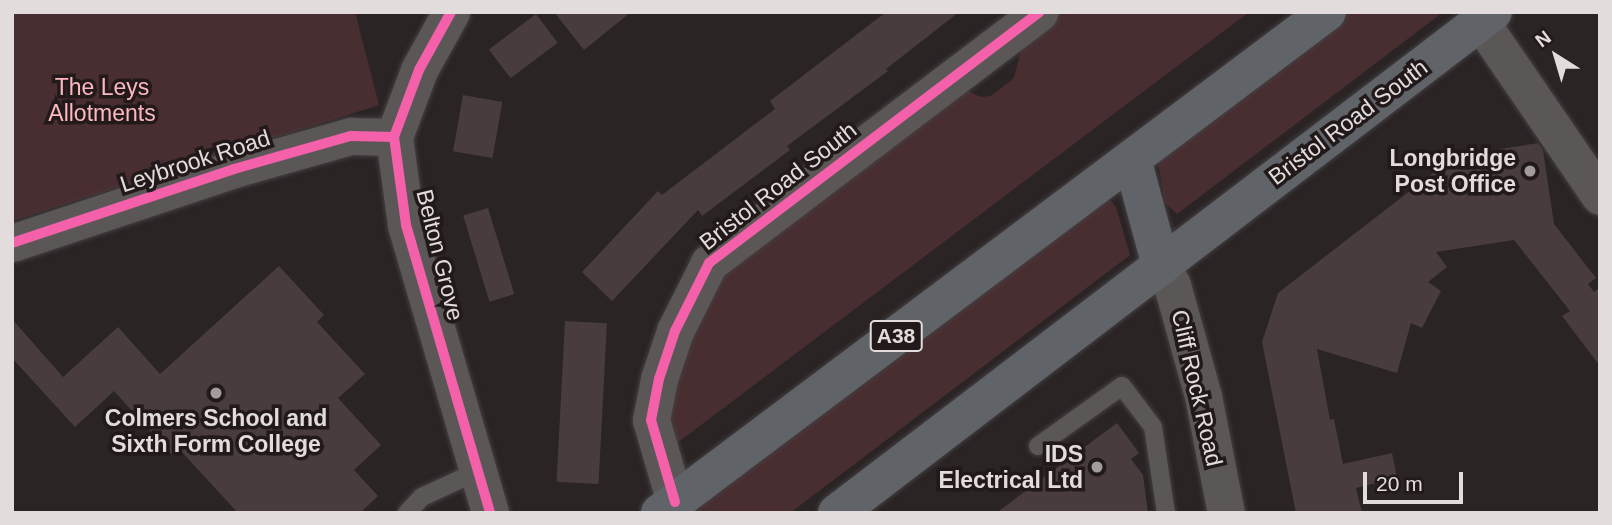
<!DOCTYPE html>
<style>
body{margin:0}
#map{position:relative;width:1612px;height:525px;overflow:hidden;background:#2a2425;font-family:Helvetica,sans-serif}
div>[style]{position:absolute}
.green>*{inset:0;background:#492e31}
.building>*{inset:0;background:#483c3e;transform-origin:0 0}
.roads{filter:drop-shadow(0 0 2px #443f40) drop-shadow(0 0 2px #443f40)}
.service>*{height:18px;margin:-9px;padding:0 9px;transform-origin:9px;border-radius:9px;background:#5b5757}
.minor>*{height:37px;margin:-18.5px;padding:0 18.5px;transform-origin:18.5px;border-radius:18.5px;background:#5b5757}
.trunk>*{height:38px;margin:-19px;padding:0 19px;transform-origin:19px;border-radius:19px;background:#606469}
.cycleway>*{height:10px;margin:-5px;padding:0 5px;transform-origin:5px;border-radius:5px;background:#f560ab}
.dots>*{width:19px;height:19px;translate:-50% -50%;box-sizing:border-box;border:4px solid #22191a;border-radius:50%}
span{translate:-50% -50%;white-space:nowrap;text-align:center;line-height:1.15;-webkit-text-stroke:7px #22191a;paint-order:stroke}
.shield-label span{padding:2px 5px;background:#22191a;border:2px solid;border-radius:5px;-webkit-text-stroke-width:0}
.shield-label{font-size:21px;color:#e3dcdd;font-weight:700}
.park-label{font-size:23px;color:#fdb7bf}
.street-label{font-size:23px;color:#e3dcdd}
.poi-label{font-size:23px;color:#e3dcdd;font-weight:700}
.right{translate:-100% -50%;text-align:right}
.frame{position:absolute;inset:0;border:14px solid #e3dcdd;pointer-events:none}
.north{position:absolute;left:1521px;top:21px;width:70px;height:70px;-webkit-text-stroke:5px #22191a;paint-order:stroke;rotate:323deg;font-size:19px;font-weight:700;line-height:28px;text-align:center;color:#e3dcdd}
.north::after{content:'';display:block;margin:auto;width:24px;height:32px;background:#e3dcdd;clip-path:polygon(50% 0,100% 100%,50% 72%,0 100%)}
.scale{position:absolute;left:1363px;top:472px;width:100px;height:32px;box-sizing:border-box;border:4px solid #e3dcdd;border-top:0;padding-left:9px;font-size:21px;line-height:24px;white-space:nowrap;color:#e3dcdd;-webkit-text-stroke:5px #22191a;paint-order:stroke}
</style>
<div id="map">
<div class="green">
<i style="clip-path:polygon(12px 12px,355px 12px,379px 105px,12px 221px)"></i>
<i style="clip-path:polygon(1058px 12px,1249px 12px,677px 443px,667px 413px,696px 318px,726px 264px,951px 93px,968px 91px,981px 97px,991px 96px,1014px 78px,1024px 39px)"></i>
<i style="clip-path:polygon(1349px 12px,1443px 12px,1177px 214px,1165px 203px,1157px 158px)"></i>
<i style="clip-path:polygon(1105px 195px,1116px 207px,1130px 255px,790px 513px,679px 513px)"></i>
</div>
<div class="building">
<i style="clip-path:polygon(554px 12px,631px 12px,584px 50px)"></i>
<i style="clip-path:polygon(886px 12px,959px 12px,886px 69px,888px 71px,787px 146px,790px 150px,702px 216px,698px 210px,612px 301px,582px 272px,658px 191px,662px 195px,775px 109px,770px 101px)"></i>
<i style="left:536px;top:14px;width:36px;height:59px;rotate:53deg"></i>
<i style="left:463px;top:95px;width:40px;height:57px;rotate:10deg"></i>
<i style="clip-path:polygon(1538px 143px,1543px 150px,1554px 224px,1596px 278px,1588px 284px,1594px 292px,1600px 287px,1600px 366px,1562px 316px,1570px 311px,1514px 240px,1436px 252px,1447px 267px,1428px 282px,1441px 291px,1422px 328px,1411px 323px,1397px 373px,1317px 349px,1330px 420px,1334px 419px,1343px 464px,1392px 453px,1397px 478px,1356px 488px,1362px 513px,1296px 513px,1262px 342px,1278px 293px,1455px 156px)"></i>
<i style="left:488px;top:208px;width:90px;height:26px;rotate:73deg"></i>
<i style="clip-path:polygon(279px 266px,324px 315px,317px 322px,365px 374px,338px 398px,381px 445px,354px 470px,378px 496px,360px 513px,238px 513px,180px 450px,173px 456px,114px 391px,75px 427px,12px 358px,12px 319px,63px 377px,118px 327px,160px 374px)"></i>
<i style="left:565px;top:321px;width:42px;height:161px;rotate:3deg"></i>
<i style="clip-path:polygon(1117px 423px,1139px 453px,1131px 459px,1143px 475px,1148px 513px,996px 513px)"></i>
</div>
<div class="roads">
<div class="service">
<i style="left:1038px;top:446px;width:103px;rotate:-35.5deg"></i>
<i style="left:1122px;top:386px;width:51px;rotate:52.9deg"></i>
<i style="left:1153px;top:427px;width:87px;rotate:81.4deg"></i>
<i style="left:407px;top:513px;width:22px;rotate:-47deg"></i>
<i style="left:422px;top:497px;width:62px;rotate:-24.9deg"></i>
</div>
<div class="minor">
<i style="left:451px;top:12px;width:66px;rotate:118.9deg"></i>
<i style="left:419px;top:70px;width:72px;rotate:110.5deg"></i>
<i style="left:394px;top:137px;width:89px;rotate:82.2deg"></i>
<i style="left:406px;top:225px;width:300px;rotate:73.7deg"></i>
<i style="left:1480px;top:21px;width:212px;rotate:55.6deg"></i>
<i style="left:12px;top:243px;width:234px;rotate:-18.4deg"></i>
<i style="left:234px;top:169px;width:122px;rotate:-15.8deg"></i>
<i style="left:351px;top:136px;width:43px;rotate:1.3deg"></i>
<i style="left:1161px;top:266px;width:22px;rotate:60deg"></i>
<i style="left:1172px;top:285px;width:115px;rotate:74.4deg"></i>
<i style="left:1203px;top:396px;width:119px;rotate:78.9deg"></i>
<i style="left:675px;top:502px;width:85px;rotate:-106.3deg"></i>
<i style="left:651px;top:420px;width:42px;rotate:-79deg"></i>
<i style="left:659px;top:379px;width:51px;rotate:-71.6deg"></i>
<i style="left:675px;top:331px;width:76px;rotate:-63.4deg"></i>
<i style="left:709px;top:263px;width:415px;rotate:-37.2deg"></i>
</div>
<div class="trunk">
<i style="left:1132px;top:159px;width:111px;rotate:74.8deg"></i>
<i style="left:660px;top:513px;width:834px;rotate:-36.91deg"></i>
<i style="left:837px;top:513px;width:825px;rotate:-37.37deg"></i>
</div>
</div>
<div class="cycleway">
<i style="left:451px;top:12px;width:66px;rotate:118.9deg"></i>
<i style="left:419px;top:70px;width:72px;rotate:110.5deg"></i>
<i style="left:394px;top:137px;width:89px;rotate:82.2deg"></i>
<i style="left:406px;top:225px;width:300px;rotate:73.7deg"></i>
<i style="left:12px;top:243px;width:234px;rotate:-18.4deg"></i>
<i style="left:234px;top:169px;width:122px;rotate:-15.8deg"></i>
<i style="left:351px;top:136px;width:43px;rotate:1.3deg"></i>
<i style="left:675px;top:502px;width:85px;rotate:-106.3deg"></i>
<i style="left:651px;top:420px;width:42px;rotate:-79deg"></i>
<i style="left:659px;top:379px;width:51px;rotate:-71.6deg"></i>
<i style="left:675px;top:331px;width:76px;rotate:-63.4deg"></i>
<i style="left:709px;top:263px;width:415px;rotate:-37.2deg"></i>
</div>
<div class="dots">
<i style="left:1530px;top:171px;background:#a29c9d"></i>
<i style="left:216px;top:393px;background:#a29c9d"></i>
<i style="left:1097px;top:467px;background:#a29c9d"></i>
</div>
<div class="shield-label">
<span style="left:896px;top:336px">A38</span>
</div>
<div class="park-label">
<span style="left:102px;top:100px">The Leys<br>Allotments</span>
</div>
<div class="street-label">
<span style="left:1348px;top:122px;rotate:-37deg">Bristol Road South</span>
<span style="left:195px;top:161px;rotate:-18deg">Leybrook Road</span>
<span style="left:778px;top:186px;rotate:-38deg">Bristol Road South</span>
<span style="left:440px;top:255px;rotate:76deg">Belton Grove</span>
<span style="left:1197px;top:388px;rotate:77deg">Cliff Rock Road</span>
</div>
<div class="poi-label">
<span class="right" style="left:1516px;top:171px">Longbridge<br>Post Office</span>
<span style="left:216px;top:431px">Colmers School and<br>Sixth Form College</span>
<span class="right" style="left:1083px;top:467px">IDS<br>Electrical Ltd</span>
</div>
<div class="frame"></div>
<div class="north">N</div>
<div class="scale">20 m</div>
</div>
